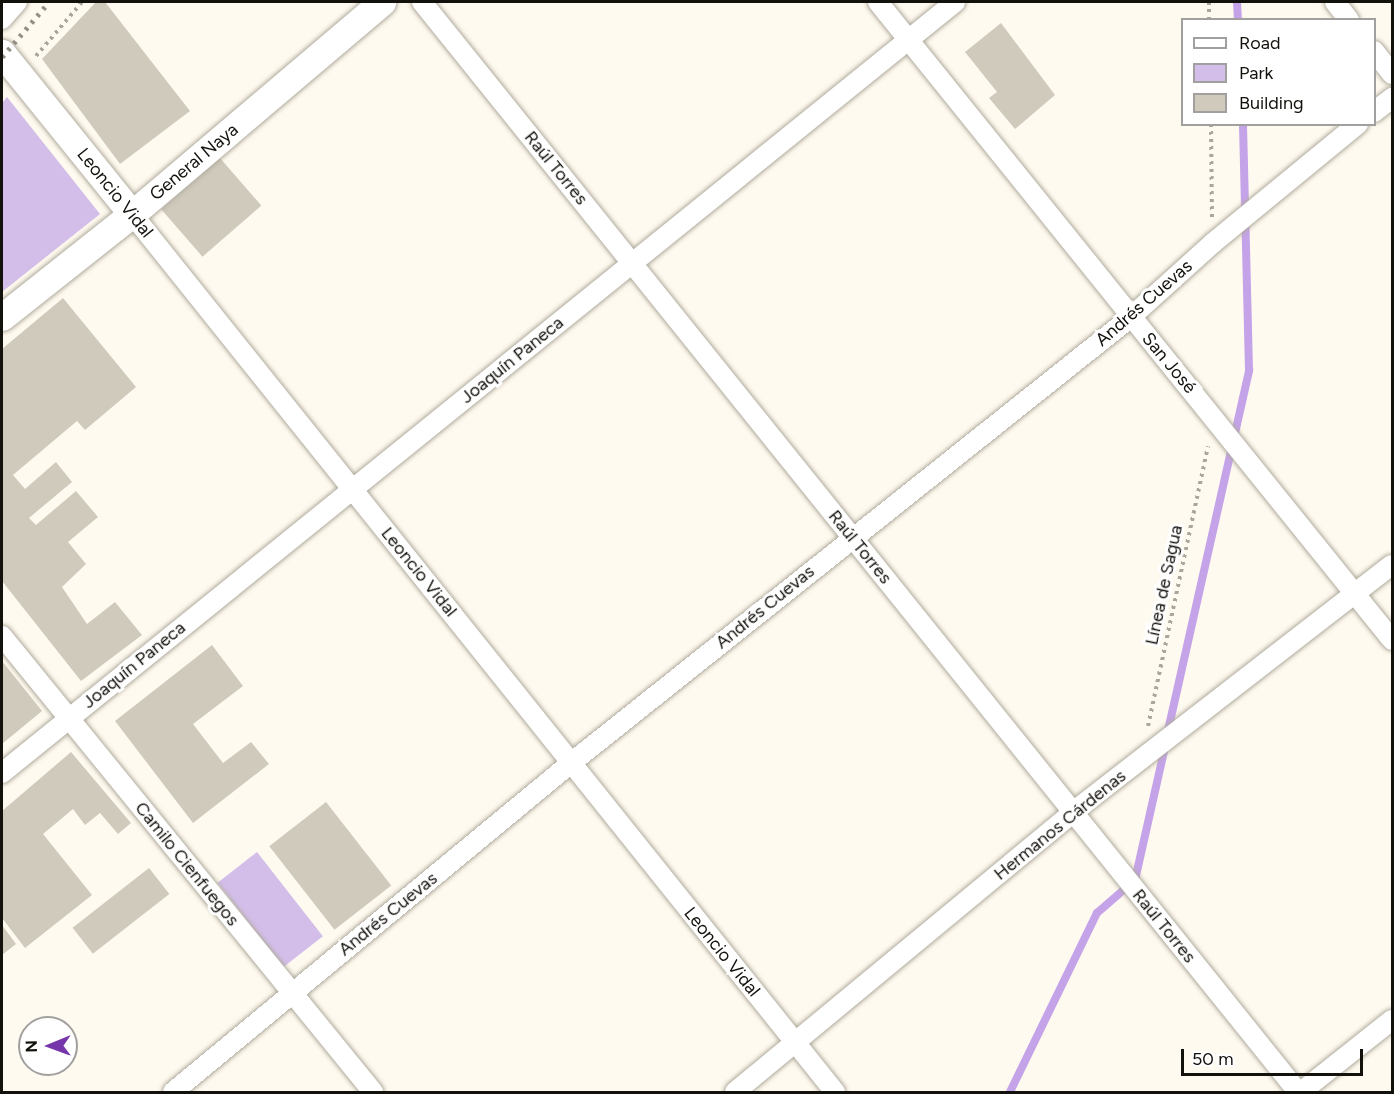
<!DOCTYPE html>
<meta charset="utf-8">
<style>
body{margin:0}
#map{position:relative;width:1394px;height:1094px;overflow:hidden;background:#fffaef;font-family:Figtree,sans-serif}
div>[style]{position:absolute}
.green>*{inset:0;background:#d3beea;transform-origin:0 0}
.stream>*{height:8px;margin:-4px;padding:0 4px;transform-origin:4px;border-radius:4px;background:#c5a3e9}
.building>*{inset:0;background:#cfcabc;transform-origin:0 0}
.path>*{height:4px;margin-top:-2px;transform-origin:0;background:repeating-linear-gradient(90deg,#aaa69d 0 3px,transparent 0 7.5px)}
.roads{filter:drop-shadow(0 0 2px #b0ab9e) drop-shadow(0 0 2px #b0ab9e)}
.street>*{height:20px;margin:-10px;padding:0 10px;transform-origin:10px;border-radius:10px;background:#fff}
.secondary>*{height:27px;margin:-13.5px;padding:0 13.5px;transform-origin:13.5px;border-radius:13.5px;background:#fff}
.rail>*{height:4.5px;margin-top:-2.25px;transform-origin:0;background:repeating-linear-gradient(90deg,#918e86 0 3px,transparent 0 9px)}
span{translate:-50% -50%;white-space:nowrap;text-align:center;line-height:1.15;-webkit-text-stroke:6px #fff;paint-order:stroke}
.street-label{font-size:18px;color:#13110c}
.frame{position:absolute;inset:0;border:3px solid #13110c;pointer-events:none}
.legend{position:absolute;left:1181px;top:18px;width:195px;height:108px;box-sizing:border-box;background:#fff;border:2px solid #a1a09e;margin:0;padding:8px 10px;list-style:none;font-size:18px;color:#13110c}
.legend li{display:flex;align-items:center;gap:12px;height:30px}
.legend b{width:30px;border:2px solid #a1a09e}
.north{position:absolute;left:18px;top:1016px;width:60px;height:60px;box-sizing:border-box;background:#fff;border:2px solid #a1a09e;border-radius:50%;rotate:269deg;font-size:16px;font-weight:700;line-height:24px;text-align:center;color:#13110c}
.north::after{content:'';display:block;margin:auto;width:21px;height:27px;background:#7735aa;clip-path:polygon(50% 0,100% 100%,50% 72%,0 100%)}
.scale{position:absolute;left:1181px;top:1049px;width:182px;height:27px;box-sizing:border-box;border:3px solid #13110c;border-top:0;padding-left:8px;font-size:18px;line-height:21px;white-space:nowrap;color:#13110c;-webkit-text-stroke:4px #fff;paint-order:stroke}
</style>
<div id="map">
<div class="green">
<i style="clip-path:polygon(7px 97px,100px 214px,2px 292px,2px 103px)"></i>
<i style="left:257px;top:852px;width:107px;height:50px;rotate:52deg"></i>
</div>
<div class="stream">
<i style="left:1237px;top:2px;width:18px;rotate:87deg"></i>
<i style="left:1167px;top:735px;width:374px;rotate:-77.3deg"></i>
<i style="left:1249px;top:370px;width:246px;rotate:-91.4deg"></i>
<i style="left:1010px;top:1092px;width:199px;rotate:-64.1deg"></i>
<i style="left:1097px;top:913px;width:50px;rotate:-41deg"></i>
<i style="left:1135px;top:880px;width:136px;rotate:-77.3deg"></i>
</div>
<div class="building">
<i style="clip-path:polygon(96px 2px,105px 2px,190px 111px,120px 164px,42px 59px)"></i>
<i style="clip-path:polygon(1001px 23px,1055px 95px,1015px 129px,989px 98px,997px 92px,965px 52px)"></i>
<i style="left:220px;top:158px;width:63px;height:78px;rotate:49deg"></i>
<i style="clip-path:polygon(63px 298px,136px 387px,85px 430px,77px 421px,13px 475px,25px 489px,56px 462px,72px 482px,29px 518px,36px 525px,76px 491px,98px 517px,68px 542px,86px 564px,62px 587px,87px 624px,115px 602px,142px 635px,81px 681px,2px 581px,2px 349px)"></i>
<i style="clip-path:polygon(212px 645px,243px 686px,193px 724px,223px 763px,251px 742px,269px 764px,193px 823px,115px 721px)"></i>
<i style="clip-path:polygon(2px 661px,42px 711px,2px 744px)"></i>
<i style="clip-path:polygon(71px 752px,131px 823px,118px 834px,100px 813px,85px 825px,73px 809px,43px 834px,92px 895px,25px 948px,2px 918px,2px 811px)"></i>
<i style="left:326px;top:802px;width:106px;height:72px;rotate:52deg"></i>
<i style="left:149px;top:868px;width:33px;height:97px;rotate:52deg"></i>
<i style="clip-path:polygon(2px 925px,16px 944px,2px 955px)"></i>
</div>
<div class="path">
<i style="left:1209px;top:2px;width:18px;rotate:90deg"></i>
<i style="left:36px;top:56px;width:71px;rotate:-49.6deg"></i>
<i style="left:1211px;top:124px;width:93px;rotate:89.4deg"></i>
<i style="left:1148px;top:726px;width:286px;rotate:-77.9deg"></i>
</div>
<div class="roads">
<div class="street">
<i style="left:422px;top:2px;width:1398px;rotate:51.21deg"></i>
<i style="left:878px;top:2px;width:819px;rotate:51.14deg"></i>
<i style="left:1335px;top:2px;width:23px;rotate:52deg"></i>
<i style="left:2px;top:19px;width:23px;rotate:-49deg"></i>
<i style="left:1374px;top:51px;width:29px;rotate:52deg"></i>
<i style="left:1374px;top:112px;width:23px;rotate:-38deg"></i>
<i style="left:132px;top:214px;width:1125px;rotate:51.32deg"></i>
<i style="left:2px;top:636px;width:588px;rotate:50.87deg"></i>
<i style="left:2px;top:773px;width:1226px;rotate:-38.97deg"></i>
<i style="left:173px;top:1092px;width:516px;rotate:-39.58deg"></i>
<i style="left:571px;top:763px;width:716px;rotate:-38.53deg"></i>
<i style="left:1131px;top:317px;width:110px;rotate:-42.1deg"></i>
<i style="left:1213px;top:243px;width:188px;rotate:-39.4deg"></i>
<i style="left:735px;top:1092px;width:439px;rotate:-39.6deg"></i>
<i style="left:1073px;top:812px;width:403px;rotate:-37.8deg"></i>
<i style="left:1301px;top:1092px;width:116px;rotate:-38.4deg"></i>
</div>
<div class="secondary">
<i style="left:2px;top:53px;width:207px;rotate:51.1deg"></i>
<i style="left:2px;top:317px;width:166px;rotate:-38.4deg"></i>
<i style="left:132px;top:214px;width:328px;rotate:-40.3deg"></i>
</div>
</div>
<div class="rail">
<i style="left:2px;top:57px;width:72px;rotate:-49.5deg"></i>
</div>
<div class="street-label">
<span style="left:194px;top:162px;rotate:-40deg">General Naya</span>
<span style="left:556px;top:168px;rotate:51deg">Raúl Torres</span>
<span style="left:115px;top:193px;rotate:51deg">Leoncio Vidal</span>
<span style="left:1144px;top:303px;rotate:-41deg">Andrés Cuevas</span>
<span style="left:512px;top:360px;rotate:-39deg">Joaquín Paneca</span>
<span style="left:1169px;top:363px;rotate:50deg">San José</span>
<span style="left:860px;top:547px;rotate:51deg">Raúl Torres</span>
<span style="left:419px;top:572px;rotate:51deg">Leoncio Vidal</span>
<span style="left:1164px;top:585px;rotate:-78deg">Línea de Sagua</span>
<span style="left:765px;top:607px;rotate:-39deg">Andrés Cuevas</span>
<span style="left:134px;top:665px;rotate:-39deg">Joaquín Paneca</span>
<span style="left:1060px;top:825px;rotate:-39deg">Hermanos Cárdenas</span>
<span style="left:187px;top:864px;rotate:51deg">Camilo Cienfuegos</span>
<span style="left:388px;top:914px;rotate:-39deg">Andrés Cuevas</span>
<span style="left:1164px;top:926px;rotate:51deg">Raúl Torres</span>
<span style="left:722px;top:952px;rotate:51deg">Leoncio Vidal</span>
</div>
<div class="frame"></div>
<ul class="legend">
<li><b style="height:8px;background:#fff"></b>Road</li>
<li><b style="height:16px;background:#d3beea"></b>Park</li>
<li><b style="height:16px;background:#cfcabc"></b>Building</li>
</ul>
<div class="north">N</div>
<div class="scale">50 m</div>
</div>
